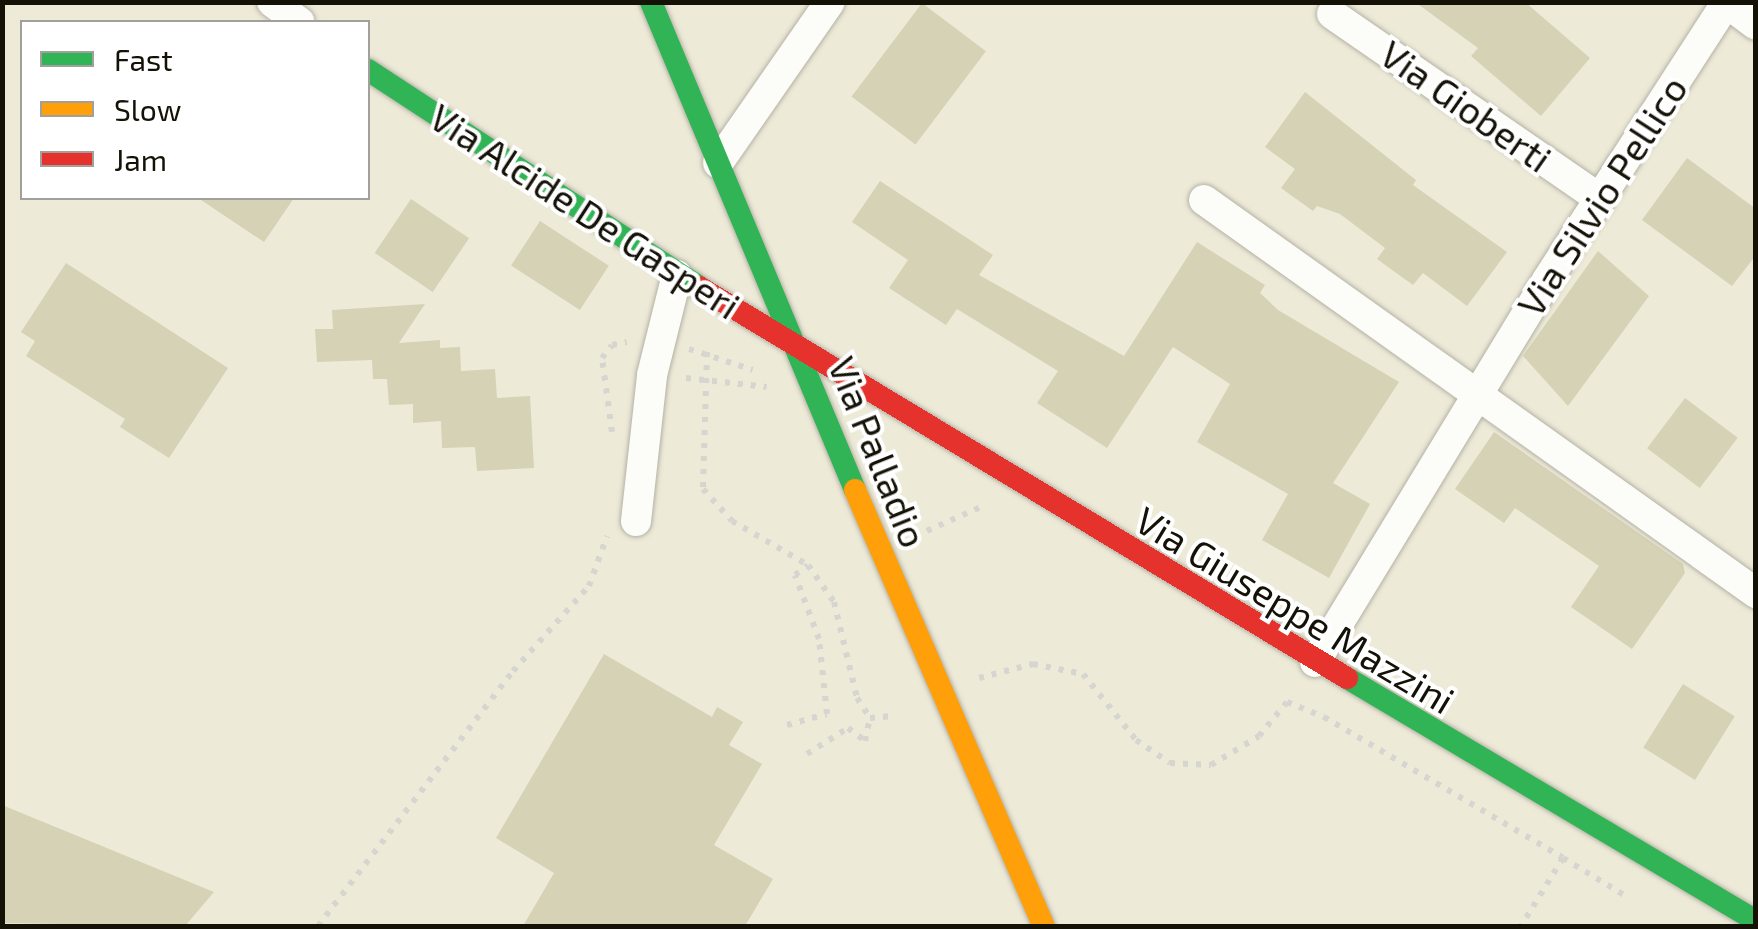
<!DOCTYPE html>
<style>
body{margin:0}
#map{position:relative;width:1758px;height:929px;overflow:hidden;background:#edead8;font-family:"Exo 2",sans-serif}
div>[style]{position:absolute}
.building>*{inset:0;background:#d6d2b5;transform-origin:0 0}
.path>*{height:6px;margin-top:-3px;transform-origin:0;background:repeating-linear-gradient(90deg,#d6d5d0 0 5px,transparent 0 13px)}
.roads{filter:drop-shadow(0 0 2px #b5b2a5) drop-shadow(0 0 2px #b5b2a5)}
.street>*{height:30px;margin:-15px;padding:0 15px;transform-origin:15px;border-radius:15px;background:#fcfcf9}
.fast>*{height:22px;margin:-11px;padding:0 11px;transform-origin:11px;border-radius:11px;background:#30b455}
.slow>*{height:22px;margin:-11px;padding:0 11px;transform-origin:11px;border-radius:11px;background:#ff9f0a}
.jam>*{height:22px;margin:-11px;padding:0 11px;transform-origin:11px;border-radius:11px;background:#e5322d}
span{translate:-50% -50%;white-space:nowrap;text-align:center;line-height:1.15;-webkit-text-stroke:8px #fff;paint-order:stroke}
.street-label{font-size:38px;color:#141207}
.frame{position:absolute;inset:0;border:5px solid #141207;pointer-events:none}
.legend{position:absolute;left:20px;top:20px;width:350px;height:180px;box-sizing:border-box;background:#fff;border:2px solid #a1a09c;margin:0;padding:12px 18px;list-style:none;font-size:30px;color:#141207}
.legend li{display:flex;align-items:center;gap:20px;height:50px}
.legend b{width:50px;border:2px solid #a1a09c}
</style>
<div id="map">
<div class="building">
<i style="clip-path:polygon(1415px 2px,1525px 2px,1590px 58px,1541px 116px,1471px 56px,1478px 48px)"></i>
<i style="left:922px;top:3px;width:80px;height:117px;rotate:37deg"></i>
<i style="clip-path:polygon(1305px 92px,1416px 180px,1413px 185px,1507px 252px,1467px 306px,1423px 273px,1413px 285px,1377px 259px,1385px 248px,1340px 214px,1317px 206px,1313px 211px,1281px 188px,1295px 169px,1265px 147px)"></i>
<i style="clip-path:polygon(1687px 158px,1756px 209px,1756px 255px,1732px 286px,1642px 220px)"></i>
<i style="clip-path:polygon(880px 181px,993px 255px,979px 275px,1124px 356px,1197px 242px,1265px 285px,1260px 293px,1278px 310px,1399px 382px,1333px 483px,1370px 504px,1329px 578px,1262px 540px,1288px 494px,1197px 442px,1230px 384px,1173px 347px,1107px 448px,1037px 403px,1058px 371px,957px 309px,946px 325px,889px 288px,908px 260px,852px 222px)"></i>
<i style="clip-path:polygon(198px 198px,294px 198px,264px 242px)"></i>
<i style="left:411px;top:199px;width:70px;height:65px;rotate:34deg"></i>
<i style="left:540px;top:221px;width:82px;height:53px;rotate:33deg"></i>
<i style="clip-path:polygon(1598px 251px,1649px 296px,1568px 406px,1523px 356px)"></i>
<i style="clip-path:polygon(66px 263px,228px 368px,169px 458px,120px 427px,125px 419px,26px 356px,35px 341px,21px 332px)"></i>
<i style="clip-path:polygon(425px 304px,399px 343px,440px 340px,440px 348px,460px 347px,461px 371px,495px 369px,497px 398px,530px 396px,534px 468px,477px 471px,475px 447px,442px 448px,441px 421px,413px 423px,413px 404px,389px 405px,387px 379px,373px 379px,372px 360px,317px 362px,315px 329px,333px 329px,332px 310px)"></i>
<i style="left:1685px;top:398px;width:66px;height:63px;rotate:37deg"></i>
<i style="clip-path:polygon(1494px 432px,1683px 564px,1685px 573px,1632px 649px,1571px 607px,1599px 566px,1515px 508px,1504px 523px,1455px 489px)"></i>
<i style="clip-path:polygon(604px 654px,712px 717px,717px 707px,743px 722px,729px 745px,762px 764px,714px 845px,773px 879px,745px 926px,523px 926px,554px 873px,496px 838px)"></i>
<i style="left:1683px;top:684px;width:61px;height:75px;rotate:32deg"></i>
<i style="clip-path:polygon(2px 805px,214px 892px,185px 926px,2px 923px)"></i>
</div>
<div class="path">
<i style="left:689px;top:349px;width:67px;rotate:18.2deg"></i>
<i style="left:707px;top:352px;width:137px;rotate:91.7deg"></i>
<i style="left:703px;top:489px;width:43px;rotate:47.8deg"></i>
<i style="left:732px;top:521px;width:88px;rotate:30.1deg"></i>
<i style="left:686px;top:378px;width:81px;rotate:6.3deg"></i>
<i style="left:612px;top:432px;width:75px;rotate:-97.7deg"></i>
<i style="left:602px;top:358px;width:16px;rotate:-52deg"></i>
<i style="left:612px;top:345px;width:15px;rotate:-11deg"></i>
<i style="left:915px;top:536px;width:72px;rotate:-23.7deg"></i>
<i style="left:979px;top:678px;width:56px;rotate:-14.5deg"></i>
<i style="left:1033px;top:664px;width:51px;rotate:11.3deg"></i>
<i style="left:1083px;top:674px;width:85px;rotate:51.2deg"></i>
<i style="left:1136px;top:740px;width:41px;rotate:34.1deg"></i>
<i style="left:1170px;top:763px;width:41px;rotate:2.8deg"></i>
<i style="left:1211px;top:765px;width:56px;rotate:-31.1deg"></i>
<i style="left:1259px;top:736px;width:44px;rotate:-50.5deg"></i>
<i style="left:1287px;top:702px;width:40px;rotate:22deg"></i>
<i style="left:1324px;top:717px;width:277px;rotate:30.5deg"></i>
<i style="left:1563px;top:858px;width:80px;rotate:121.7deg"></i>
<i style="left:787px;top:725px;width:41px;rotate:-15.4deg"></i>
<i style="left:827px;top:714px;width:75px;rotate:-96.1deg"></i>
<i style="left:819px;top:639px;width:68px;rotate:-110.6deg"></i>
<i style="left:795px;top:575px;width:16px;rotate:-38deg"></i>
<i style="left:808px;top:565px;width:45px;rotate:54.9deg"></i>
<i style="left:834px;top:602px;width:99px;rotate:76.5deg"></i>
<i style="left:857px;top:698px;width:24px;rotate:57deg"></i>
<i style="left:870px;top:718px;width:23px;rotate:-5deg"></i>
<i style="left:807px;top:754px;width:49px;rotate:-32.4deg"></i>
<i style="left:848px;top:728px;width:21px;rotate:37deg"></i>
<i style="left:865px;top:741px;width:24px;rotate:-78deg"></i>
<i style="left:1563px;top:858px;width:71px;rotate:31.2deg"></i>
<i style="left:318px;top:926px;width:321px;rotate:-52.6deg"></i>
<i style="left:513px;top:671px;width:114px;rotate:-48.2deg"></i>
<i style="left:589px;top:586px;width:53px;rotate:-70.2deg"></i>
</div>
<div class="roads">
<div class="street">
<i style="left:272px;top:2px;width:34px;rotate:36deg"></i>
<i style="left:1727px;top:3px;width:36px;rotate:37deg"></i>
<i style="left:1332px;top:14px;width:326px;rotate:34.6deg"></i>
<i style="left:718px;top:163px;width:196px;rotate:-55.2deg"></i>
<i style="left:1204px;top:200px;width:678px;rotate:35.45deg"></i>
<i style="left:636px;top:521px;width:147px;rotate:-83.7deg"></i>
<i style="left:652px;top:375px;width:103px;rotate:-76deg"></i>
<i style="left:1315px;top:662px;width:447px;rotate:-58.7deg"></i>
<i style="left:1547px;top:280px;width:331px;rotate:-57.1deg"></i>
</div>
<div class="fast">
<i style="left:651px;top:2px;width:529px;rotate:67.31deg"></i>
<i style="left:368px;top:70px;width:396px;rotate:33.2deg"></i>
<i style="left:1347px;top:678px;width:476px;rotate:30.7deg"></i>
</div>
<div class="slow">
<i style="left:855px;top:490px;width:475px;rotate:66.6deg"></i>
</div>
<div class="jam">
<i style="left:699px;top:287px;width:757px;rotate:31.11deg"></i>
</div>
</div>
<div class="street-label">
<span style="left:1466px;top:106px;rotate:35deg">Via Gioberti</span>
<span style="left:1602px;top:196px;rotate:-57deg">Via Silvio Pellico</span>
<span style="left:585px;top:211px;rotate:33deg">Via Alcide De Gasperi</span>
<span style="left:878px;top:452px;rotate:68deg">Via Palladio</span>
<span style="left:1295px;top:610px;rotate:31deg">Via Giuseppe Mazzini</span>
</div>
<div class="frame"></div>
<ul class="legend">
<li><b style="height:12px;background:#30b455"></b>Fast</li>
<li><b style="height:12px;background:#ff9f0a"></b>Slow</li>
<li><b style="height:12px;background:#e5322d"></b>Jam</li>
</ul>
</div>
